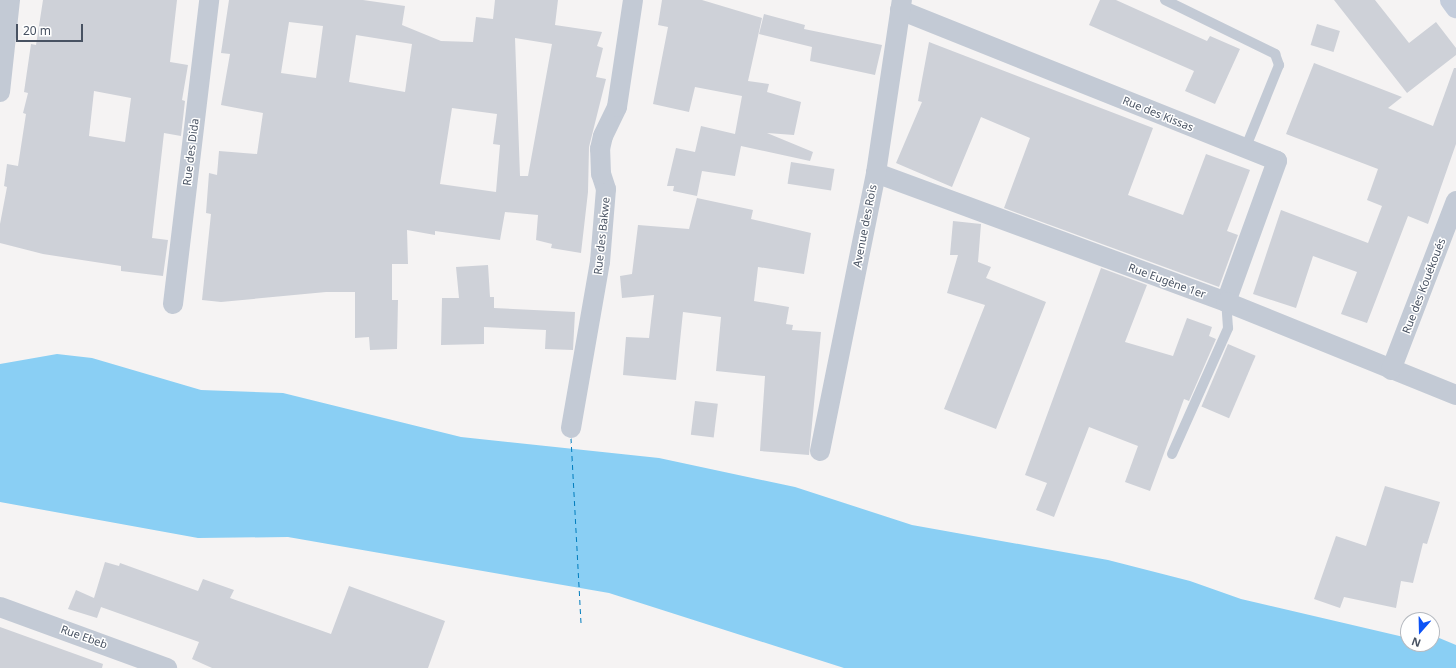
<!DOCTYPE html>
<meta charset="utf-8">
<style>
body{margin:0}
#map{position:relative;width:1456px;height:668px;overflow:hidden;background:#f5f3f3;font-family:"Noto Sans",sans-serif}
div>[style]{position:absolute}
.water>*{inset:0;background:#8acff4}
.ferry>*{height:1px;margin-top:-0.5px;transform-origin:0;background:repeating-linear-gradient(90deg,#007cbd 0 5px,transparent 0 9px)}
.building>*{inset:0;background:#ced1d8;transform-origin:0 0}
.lane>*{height:10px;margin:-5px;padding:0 5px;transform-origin:5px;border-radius:5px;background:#c3cad5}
.street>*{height:20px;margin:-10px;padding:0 10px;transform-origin:10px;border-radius:10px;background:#c3cad5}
.secondary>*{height:22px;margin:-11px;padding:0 11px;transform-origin:11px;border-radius:11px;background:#c4cddc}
span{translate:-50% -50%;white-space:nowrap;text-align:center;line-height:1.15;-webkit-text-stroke:3px #fff;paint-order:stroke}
.street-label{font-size:11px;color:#485262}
.north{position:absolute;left:1400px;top:612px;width:40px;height:40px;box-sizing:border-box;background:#fff;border:1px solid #b6bac0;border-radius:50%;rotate:200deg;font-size:11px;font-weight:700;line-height:16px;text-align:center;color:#485262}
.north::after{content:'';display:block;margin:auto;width:14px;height:18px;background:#0d53f5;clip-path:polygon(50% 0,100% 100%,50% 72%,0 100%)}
.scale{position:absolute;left:16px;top:24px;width:67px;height:18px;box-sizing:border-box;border:2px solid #485262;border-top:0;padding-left:5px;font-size:12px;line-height:14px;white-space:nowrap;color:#485262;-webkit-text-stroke:3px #fff;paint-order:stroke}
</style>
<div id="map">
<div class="water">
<i style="clip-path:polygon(57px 354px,92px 358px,201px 390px,283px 393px,461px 437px,659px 458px,795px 487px,912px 525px,1108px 560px,1190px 581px,1241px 599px,1408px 638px,1408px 644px,1432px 644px,1432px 635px,1456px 645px,1456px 668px,844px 668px,609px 593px,288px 537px,198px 538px,0 502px,0 364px)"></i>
</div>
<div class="ferry">
<i style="left:571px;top:438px;width:185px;rotate:86.9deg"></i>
</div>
<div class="building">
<i style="clip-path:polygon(evenodd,43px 0,177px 0,170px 62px,188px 65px,182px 100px,185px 101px,181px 136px,164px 133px,152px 238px,168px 240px,163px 276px,121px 271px,121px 266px,43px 254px,0 243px,0 224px,7px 187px,4px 186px,7px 164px,18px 166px,26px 114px,23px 113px,28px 93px,24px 92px,31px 44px,36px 45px,43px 0,94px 91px,131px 98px,125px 142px,89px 136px,94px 91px)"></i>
<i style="clip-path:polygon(evenodd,229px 0,363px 0,405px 6px,402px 25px,441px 41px,473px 42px,476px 17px,493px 19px,495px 0,558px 0,555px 25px,602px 32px,597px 46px,603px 48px,596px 77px,606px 79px,589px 147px,588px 192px,581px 253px,551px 248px,552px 244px,536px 240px,538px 215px,505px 212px,500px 240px,435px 231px,435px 235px,407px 230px,408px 264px,392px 264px,392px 300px,398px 300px,397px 349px,370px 350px,369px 337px,355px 338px,355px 292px,326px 292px,221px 302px,202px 300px,211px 214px,206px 213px,209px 173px,217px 175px,219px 151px,257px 154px,263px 113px,221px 105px,230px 54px,221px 53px,229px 0,289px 22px,323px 26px,316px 78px,281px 73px,289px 22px,229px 0,356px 35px,412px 44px,405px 92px,349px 82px,356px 35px,229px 0,515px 38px,552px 44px,528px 176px,520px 176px,515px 38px,229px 0,452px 108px,497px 114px,493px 144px,500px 145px,496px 192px,440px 184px,452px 108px)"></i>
<i style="clip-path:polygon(662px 0,702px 0,762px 18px,748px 81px,769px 84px,767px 92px,801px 102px,794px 135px,767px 133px,813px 152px,810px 161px,741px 146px,735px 176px,702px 171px,697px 196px,673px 191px,674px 186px,667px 186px,676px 148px,695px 152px,701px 126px,735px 134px,742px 96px,695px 87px,689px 112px,653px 104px,668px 27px,658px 25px)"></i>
<i style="clip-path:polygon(1100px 0,1116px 0,1207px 41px,1210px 36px,1240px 49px,1215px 104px,1185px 91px,1194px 71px,1089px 25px)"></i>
<i style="clip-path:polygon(1334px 0,1375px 0,1409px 43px,1436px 22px,1456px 48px,1456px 55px,1407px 93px)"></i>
<i style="clip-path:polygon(764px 14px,805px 25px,804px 29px,882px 45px,875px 75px,810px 61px,812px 47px,759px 34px)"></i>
<i style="left:1317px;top:24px;width:24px;height:22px;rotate:17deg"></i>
<i style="clip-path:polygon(929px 42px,1153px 128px,1128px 195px,1183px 215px,1206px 154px,1250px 170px,1227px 231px,1238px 235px,1219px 287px,1004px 208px,1030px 138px,981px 117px,952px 187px,896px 163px,922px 102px,918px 101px)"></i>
<i style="clip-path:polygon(1314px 63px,1402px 97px,1388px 108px,1433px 126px,1454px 68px,1456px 68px,1456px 144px,1428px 224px,1408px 216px,1367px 323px,1341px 314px,1357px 272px,1313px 256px,1296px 308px,1253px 294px,1281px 210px,1368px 243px,1382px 206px,1367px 200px,1378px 169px,1286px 134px)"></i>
<i style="left:791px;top:162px;width:44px;height:22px;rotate:9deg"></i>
<i style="clip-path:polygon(697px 198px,753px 210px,751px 219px,811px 233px,804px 274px,758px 267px,754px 301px,789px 307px,786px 324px,793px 325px,792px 330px,821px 332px,809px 455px,760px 451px,765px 376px,716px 371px,721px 317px,683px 312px,676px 380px,623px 375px,626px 337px,649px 338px,654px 295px,622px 298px,620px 276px,632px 274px,638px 225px,689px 229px)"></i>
<i style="clip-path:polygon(953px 221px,981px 224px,978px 262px,991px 267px,986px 278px,1046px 302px,996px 429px,944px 409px,985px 305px,947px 293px,958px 255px,950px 255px)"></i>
<i style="clip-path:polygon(488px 265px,490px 297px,494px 297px,494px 308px,575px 312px,573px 350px,545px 349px,546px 330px,484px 327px,484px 344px,441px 345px,442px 298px,459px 298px,456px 267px)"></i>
<i style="clip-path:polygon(1101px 268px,1147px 285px,1125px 342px,1173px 356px,1187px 318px,1212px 327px,1209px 336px,1216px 339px,1189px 401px,1184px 399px,1150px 491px,1125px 482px,1138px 446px,1089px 427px,1054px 517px,1036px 510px,1047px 483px,1025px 475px)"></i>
<i style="left:1228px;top:344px;width:30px;height:68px;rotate:23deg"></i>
<i style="left:695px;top:401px;width:23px;height:34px;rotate:7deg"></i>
<i style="clip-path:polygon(1385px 486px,1440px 502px,1427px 544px,1423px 543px,1413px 583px,1401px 581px,1396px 608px,1344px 597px,1340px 608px,1314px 599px,1336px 536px,1366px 546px)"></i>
<i style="clip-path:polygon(105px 562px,119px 566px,120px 563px,198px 591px,203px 579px,234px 590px,230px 598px,331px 634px,349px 586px,445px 621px,428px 668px,212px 668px,192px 659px,199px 642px,101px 607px,97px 618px,68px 609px,76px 590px,94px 598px)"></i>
<i style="clip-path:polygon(0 627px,103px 664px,102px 668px,0 668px)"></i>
</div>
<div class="lane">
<i style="left:1165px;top:0;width:123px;rotate:26.1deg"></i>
<i style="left:1275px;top:54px;width:12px;rotate:70deg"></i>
<i style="left:1279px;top:65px;width:91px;rotate:112deg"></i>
<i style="left:1172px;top:454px;width:138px;rotate:-66deg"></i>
<i style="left:1228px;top:328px;width:26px;rotate:-94deg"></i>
</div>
<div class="street">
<i style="left:900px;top:10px;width:406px;rotate:21.8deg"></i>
<i style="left:1277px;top:161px;width:150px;rotate:109.9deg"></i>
<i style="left:0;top:92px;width:93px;rotate:-83.8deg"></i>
<i style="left:876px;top:173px;width:373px;rotate:20.2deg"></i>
<i style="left:1226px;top:302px;width:248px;rotate:22deg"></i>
<i style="left:173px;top:304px;width:306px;rotate:-83.2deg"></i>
<i style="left:1391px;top:370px;width:181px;rotate:-69deg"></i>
<i style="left:571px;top:428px;width:169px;rotate:-80.1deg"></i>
<i style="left:600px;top:262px;width:73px;rotate:-85.3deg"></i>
<i style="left:606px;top:189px;width:16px;rotate:-108deg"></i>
<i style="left:601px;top:174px;width:25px;rotate:-92deg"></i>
<i style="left:600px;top:149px;width:13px;rotate:-77deg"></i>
<i style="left:603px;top:136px;width:32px;rotate:-64deg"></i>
<i style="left:617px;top:107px;width:108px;rotate:-81.5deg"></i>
<i style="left:820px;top:451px;width:284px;rotate:-78.6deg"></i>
<i style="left:876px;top:173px;width:175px;rotate:-81.5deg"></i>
<i style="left:0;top:607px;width:178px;rotate:20.1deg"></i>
</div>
<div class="secondary">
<i style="left:1451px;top:0;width:9px;rotate:54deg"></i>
</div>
<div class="street-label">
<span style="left:1158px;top:114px;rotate:22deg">Rue des Kissas</span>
<span style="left:191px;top:152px;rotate:-83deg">Rue des Dida</span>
<span style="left:865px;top:226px;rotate:-79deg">Avenue des Rois</span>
<span style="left:602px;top:236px;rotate:-84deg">Rue des Bakwe</span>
<span style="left:1167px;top:281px;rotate:20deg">Rue Eugène 1er</span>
<span style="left:1424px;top:286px;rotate:-69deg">Rue des Kouékoués</span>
<span style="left:84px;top:637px;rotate:20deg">Rue Ebeb</span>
</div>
<div class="north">N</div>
<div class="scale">20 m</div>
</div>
